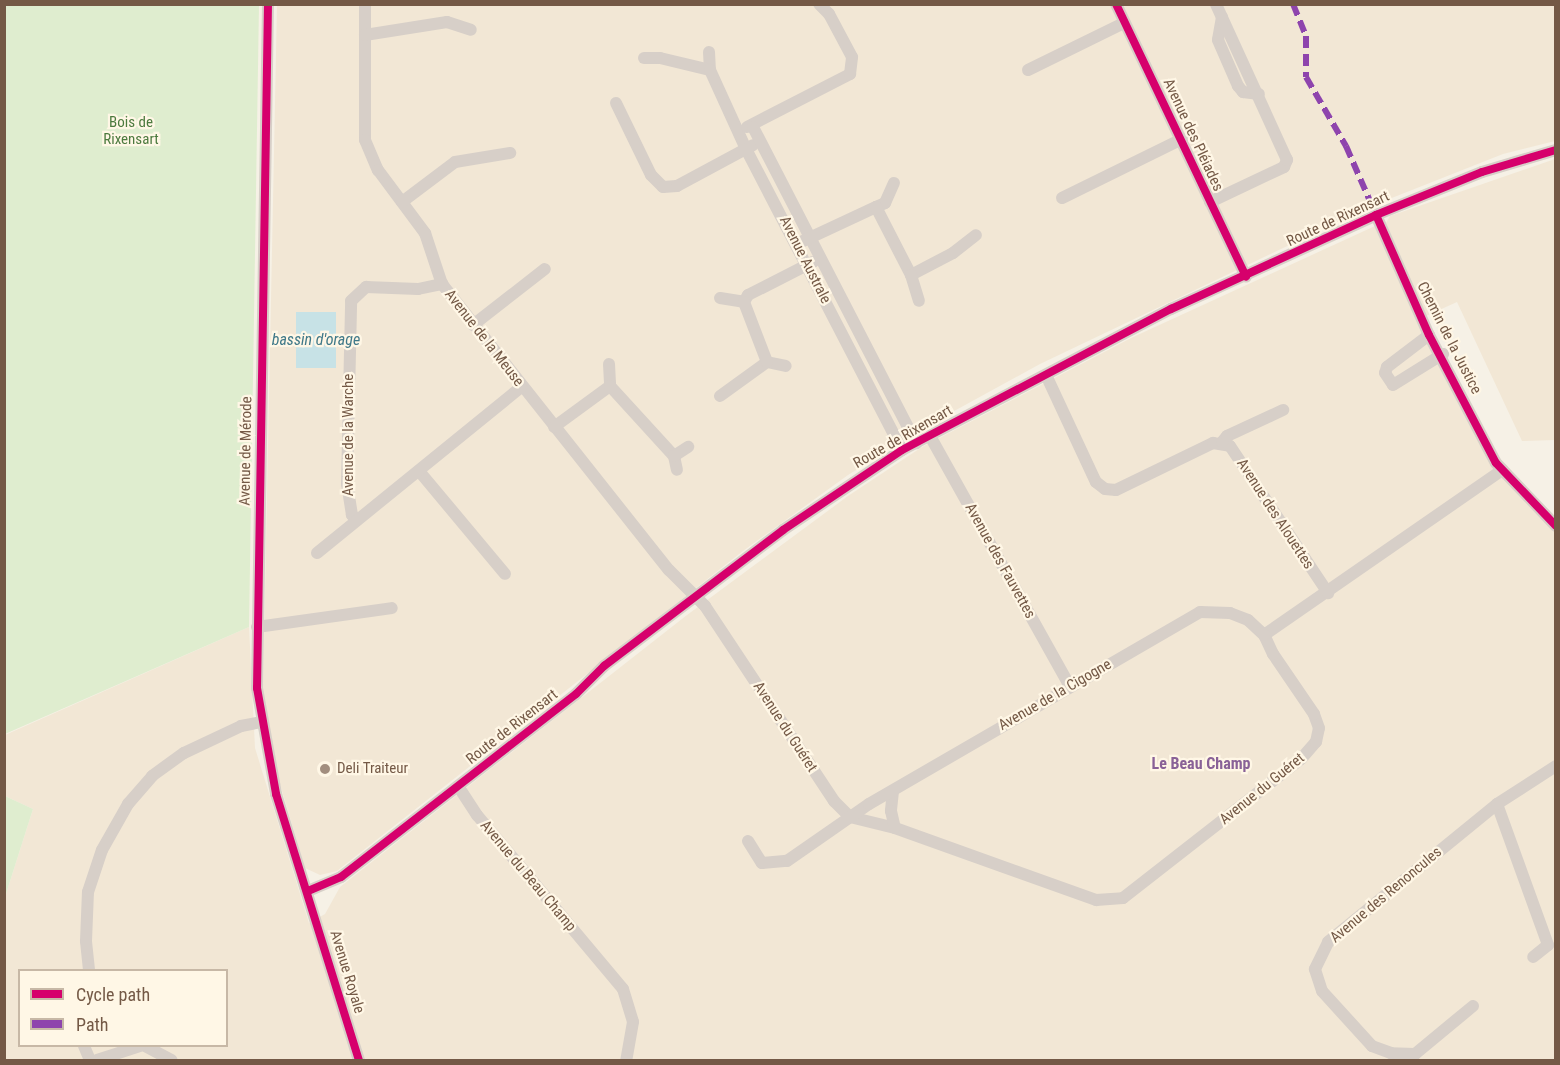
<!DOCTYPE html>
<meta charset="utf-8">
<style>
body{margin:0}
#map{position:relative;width:1560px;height:1065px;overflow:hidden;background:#f6f1e6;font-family:"Roboto Condensed",sans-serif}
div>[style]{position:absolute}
.residential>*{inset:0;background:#f2e7d5}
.green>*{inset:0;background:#dfedcf}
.water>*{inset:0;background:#c7e2e6;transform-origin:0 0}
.minor>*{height:12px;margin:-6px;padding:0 6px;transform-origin:6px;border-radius:6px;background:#d7cfc8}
.quiet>*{height:6px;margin-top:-3px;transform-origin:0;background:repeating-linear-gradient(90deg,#8e44ad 0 12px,transparent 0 18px)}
.cycleway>*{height:8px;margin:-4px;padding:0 4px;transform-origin:4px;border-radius:4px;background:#d6006c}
.dots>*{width:16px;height:16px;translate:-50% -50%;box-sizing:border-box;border:3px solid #fff7e6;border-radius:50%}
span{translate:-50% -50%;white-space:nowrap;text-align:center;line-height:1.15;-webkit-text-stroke:4.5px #fff7e6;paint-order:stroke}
.park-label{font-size:15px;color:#4c7a3e}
.street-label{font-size:15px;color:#745946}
.poi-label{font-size:15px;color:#745946}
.left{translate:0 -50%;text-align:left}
.water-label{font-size:16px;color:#3f7888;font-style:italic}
.neighbourhood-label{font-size:16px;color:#896197;font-weight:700}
.frame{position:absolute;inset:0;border:6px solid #745946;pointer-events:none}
.legend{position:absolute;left:18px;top:969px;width:210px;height:78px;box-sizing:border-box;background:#fff7e6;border:2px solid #c7b8a6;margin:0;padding:8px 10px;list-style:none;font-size:18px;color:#745946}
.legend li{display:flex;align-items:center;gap:12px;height:30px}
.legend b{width:30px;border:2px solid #c7b8a6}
</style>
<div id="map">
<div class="residential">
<i style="clip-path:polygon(277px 5px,1555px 5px,1555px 141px,1503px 154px,1369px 207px,1040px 364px,925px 427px,848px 475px,743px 551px,337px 871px,320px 875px,305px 868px,271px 754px,263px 691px)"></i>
<i style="clip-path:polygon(1555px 159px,1555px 440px,1522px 441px,1457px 302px,1426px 316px,1386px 223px,1390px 216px)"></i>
<i style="clip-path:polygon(evenodd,1375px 226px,1492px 467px,1555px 530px,1555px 1060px,5px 1060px,5px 897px,33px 809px,5px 796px,5px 735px,249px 627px,255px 748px,309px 923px,325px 914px,340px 887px,364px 868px,687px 615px,848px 496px,922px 447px,1131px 338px,1375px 226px,20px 970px,226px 970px,226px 1046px,20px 1046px,20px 970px)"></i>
</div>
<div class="green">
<i style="clip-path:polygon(5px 4px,259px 5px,249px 627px,5px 734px)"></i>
<i style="clip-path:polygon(5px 796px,33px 809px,5px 897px)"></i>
</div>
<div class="water">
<i style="left:296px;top:312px;width:40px;height:56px"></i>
</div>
<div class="minor">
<i style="left:268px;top:4px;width:684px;rotate:90.92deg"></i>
<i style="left:257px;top:688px;width:108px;rotate:79.8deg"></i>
<i style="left:276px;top:794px;width:279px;rotate:72.7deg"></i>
<i style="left:365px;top:4px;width:136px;rotate:90deg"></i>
<i style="left:365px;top:140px;width:33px;rotate:67deg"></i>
<i style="left:378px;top:170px;width:79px;rotate:53.3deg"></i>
<i style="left:425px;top:233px;width:54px;rotate:71.6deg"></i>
<i style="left:442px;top:284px;width:365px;rotate:51.6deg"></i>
<i style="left:669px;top:570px;width:51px;rotate:45deg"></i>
<i style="left:705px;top:606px;width:234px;rotate:56.5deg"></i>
<i style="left:834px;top:801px;width:23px;rotate:45deg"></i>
<i style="left:850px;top:817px;width:46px;rotate:13.7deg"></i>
<i style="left:895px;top:828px;width:214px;rotate:19.7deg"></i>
<i style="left:1096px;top:900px;width:27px;rotate:-4deg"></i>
<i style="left:1123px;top:898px;width:226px;rotate:-38deg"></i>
<i style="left:1301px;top:759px;width:23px;rotate:-49deg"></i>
<i style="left:1316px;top:742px;width:14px;rotate:-78deg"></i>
<i style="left:1319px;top:728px;width:15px;rotate:-110deg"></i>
<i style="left:1314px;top:714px;width:73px;rotate:-124.3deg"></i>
<i style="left:1273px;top:654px;width:21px;rotate:-115deg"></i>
<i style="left:1264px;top:635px;width:290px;rotate:-34.7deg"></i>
<i style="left:1116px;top:4px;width:302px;rotate:64.5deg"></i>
<i style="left:1222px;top:17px;width:23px;rotate:100deg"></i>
<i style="left:1218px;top:40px;width:50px;rotate:66.5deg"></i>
<i style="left:1238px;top:86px;width:8px;rotate:50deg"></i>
<i style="left:1243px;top:92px;width:16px;rotate:7deg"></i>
<i style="left:365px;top:35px;width:83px;rotate:-9deg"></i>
<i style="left:447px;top:22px;width:25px;rotate:18deg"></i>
<i style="left:709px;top:52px;width:18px;rotate:87deg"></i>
<i style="left:644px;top:58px;width:16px"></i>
<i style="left:660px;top:58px;width:51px;rotate:13.5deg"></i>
<i style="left:710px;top:70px;width:87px;rotate:65.5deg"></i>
<i style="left:746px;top:149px;width:339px;rotate:62.6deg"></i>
<i style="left:1028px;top:70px;width:107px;rotate:-26.1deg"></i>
<i style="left:616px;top:103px;width:80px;rotate:64.1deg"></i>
<i style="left:651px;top:175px;width:17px;rotate:45deg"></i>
<i style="left:663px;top:187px;width:14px;rotate:-4deg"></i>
<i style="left:677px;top:186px;width:86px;rotate:-28.3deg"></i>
<i style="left:747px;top:127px;width:116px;rotate:-27.2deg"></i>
<i style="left:850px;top:74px;width:17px;rotate:-83deg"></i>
<i style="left:852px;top:57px;width:49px;rotate:-118.1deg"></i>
<i style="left:829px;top:14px;width:14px;rotate:-135deg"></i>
<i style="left:753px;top:127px;width:356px;rotate:62.7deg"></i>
<i style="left:1062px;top:198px;width:134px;rotate:-26.2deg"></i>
<i style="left:402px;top:202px;width:66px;rotate:-37deg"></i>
<i style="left:455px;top:162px;width:56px;rotate:-9.3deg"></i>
<i style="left:1210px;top:202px;width:82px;rotate:-25.3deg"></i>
<i style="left:1284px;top:167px;width:8px;rotate:-67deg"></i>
<i style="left:1287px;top:160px;width:171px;rotate:-114.5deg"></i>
<i style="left:876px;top:207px;width:10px;rotate:-24deg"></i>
<i style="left:885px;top:203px;width:22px;rotate:-66deg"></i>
<i style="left:1376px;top:215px;width:131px;rotate:66.2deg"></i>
<i style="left:1429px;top:335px;width:144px;rotate:62.4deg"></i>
<i style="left:1496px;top:463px;width:87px;rotate:46.4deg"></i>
<i style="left:803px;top:241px;width:81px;rotate:-25deg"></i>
<i style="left:876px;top:207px;width:76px;rotate:62.8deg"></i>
<i style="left:911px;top:275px;width:47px;rotate:-27.6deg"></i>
<i style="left:953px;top:253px;width:29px;rotate:-38deg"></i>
<i style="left:911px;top:275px;width:27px;rotate:73deg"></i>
<i style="left:720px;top:298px;width:24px;rotate:9deg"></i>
<i style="left:744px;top:302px;width:8px;rotate:-60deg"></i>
<i style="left:748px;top:295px;width:73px;rotate:-26.9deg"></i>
<i style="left:473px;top:325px;width:91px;rotate:-37.9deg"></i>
<i style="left:1429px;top:335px;width:53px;rotate:142.7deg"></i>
<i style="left:1387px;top:367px;width:6px;rotate:108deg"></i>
<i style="left:1385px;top:373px;width:14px;rotate:56deg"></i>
<i style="left:1393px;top:385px;width:59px;rotate:-31.8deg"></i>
<i style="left:767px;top:362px;width:19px;rotate:12deg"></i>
<i style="left:609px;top:364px;width:22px;rotate:87deg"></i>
<i style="left:1046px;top:375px;width:118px;rotate:65deg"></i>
<i style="left:1096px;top:482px;width:11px;rotate:38deg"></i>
<i style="left:1105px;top:489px;width:11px;rotate:5deg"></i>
<i style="left:1116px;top:490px;width:108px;rotate:-25.9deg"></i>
<i style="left:1213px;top:443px;width:17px;rotate:10deg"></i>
<i style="left:1230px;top:446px;width:177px;rotate:56.3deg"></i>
<i style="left:720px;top:396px;width:58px;rotate:-35.9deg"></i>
<i style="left:767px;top:362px;width:64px;rotate:-111deg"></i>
<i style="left:554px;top:427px;width:69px;rotate:-36.2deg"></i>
<i style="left:610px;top:386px;width:95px;rotate:47.6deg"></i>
<i style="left:674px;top:456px;width:14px;rotate:78deg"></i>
<i style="left:930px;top:436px;width:287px;rotate:60.8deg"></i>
<i style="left:1222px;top:442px;width:8px;rotate:-50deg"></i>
<i style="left:1227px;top:436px;width:62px;rotate:-24.9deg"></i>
<i style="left:674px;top:456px;width:17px;rotate:-33deg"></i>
<i style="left:419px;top:471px;width:134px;rotate:50.1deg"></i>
<i style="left:356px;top:519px;width:6px;rotate:-135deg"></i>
<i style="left:352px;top:515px;width:31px;rotate:-99deg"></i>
<i style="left:347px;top:484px;width:183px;rotate:-88.7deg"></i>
<i style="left:351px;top:301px;width:21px;rotate:-43deg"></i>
<i style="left:366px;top:287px;width:52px;rotate:2.2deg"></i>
<i style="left:418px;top:289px;width:25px;rotate:-12deg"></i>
<i style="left:317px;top:553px;width:263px;rotate:-39.1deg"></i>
<i style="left:257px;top:627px;width:136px;rotate:-8deg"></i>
<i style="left:458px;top:786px;width:35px;rotate:57deg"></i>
<i style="left:477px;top:815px;width:227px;rotate:50deg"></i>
<i style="left:623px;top:989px;width:34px;rotate:73deg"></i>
<i style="left:633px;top:1022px;width:39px;rotate:100deg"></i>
<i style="left:893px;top:791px;width:20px;rotate:96deg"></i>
<i style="left:891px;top:811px;width:17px;rotate:77deg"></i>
<i style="left:1497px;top:804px;width:150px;rotate:70.1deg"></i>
<i style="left:1548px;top:945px;width:19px;rotate:141deg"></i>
<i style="left:748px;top:841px;width:26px;rotate:58deg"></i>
<i style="left:762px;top:863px;width:25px;rotate:-5deg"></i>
<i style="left:787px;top:861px;width:100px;rotate:-34.8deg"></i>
<i style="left:869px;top:804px;width:383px;rotate:-30.1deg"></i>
<i style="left:1200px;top:612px;width:30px;rotate:2deg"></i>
<i style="left:1230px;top:613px;width:19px;rotate:21deg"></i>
<i style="left:1248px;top:620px;width:22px;rotate:43deg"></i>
<i style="left:308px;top:891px;width:36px;rotate:-23deg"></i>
<i style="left:341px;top:877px;width:298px;rotate:-37.9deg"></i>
<i style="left:576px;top:694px;width:40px;rotate:-45deg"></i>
<i style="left:604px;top:666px;width:225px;rotate:-37.2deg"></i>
<i style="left:783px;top:530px;width:143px;rotate:-33.9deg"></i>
<i style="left:902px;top:450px;width:304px;rotate:-27.7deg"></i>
<i style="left:1171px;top:309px;width:226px;rotate:-24.6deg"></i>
<i style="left:1376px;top:215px;width:114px;rotate:-22.1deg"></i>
<i style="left:1482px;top:172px;width:77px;rotate:-16.6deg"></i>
<i style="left:89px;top:970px;width:29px;rotate:-96deg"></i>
<i style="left:86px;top:941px;width:49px;rotate:-87.7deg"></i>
<i style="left:88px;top:892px;width:44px;rotate:-71.6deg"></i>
<i style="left:102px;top:850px;width:53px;rotate:-60.5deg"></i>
<i style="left:128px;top:804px;width:37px;rotate:-49deg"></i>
<i style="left:152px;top:776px;width:39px;rotate:-36deg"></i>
<i style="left:184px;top:753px;width:63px;rotate:-25.3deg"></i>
<i style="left:241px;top:726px;width:20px;rotate:-11deg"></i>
<i style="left:1473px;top:1006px;width:75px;rotate:140.4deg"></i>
<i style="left:1415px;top:1054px;width:24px;rotate:-178deg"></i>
<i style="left:1391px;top:1053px;width:20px;rotate:-160deg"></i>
<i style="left:1372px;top:1046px;width:74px;rotate:-132.3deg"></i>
<i style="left:1322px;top:991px;width:23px;rotate:-108deg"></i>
<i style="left:1315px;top:969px;width:30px;rotate:-64deg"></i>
<i style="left:1328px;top:942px;width:218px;rotate:-39.2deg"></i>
<i style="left:1497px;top:804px;width:70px;rotate:-32.8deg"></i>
<i style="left:84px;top:1046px;width:15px;rotate:67deg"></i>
<i style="left:145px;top:1046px;width:30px;rotate:28deg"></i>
<i style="left:97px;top:1060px;width:45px;rotate:-18deg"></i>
</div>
<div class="quiet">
<i style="left:1293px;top:4px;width:35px;rotate:68deg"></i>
<i style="left:1306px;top:36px;width:41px;rotate:90deg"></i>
<i style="left:1306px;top:77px;width:80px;rotate:59.9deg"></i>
<i style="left:1346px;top:146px;width:75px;rotate:66.5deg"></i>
</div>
<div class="cycleway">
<i style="left:268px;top:4px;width:684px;rotate:90.92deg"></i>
<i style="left:257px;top:688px;width:108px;rotate:79.8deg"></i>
<i style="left:276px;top:794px;width:279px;rotate:72.7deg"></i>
<i style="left:1116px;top:4px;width:302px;rotate:64.5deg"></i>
<i style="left:1376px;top:215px;width:131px;rotate:66.2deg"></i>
<i style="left:1429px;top:335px;width:144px;rotate:62.4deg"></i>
<i style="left:1496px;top:463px;width:87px;rotate:46.4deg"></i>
<i style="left:308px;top:891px;width:36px;rotate:-23deg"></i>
<i style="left:341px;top:877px;width:298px;rotate:-37.9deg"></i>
<i style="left:576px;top:694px;width:40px;rotate:-45deg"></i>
<i style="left:604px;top:666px;width:225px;rotate:-37.2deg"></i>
<i style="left:783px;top:530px;width:143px;rotate:-33.9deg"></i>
<i style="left:902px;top:450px;width:304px;rotate:-27.7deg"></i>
<i style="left:1171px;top:309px;width:226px;rotate:-24.6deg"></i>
<i style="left:1376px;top:215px;width:114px;rotate:-22.1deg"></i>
<i style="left:1482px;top:172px;width:77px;rotate:-16.6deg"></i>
</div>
<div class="dots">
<i style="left:325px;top:769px;background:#a28e7e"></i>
</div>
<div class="park-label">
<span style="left:131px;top:131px">Bois de<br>Rixensart</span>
</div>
<div class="street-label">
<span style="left:1193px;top:135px;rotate:65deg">Avenue des Pléiades</span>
<span style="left:1338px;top:219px;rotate:-25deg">Route de Rixensart</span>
<span style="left:805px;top:260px;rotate:63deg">Avenue Australe</span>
<span style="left:484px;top:338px;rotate:52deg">Avenue de la Meuse</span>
<span style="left:1449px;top:338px;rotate:63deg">Chemin de la Justice</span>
<span style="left:349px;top:435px;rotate:-90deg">Avenue de la Warche</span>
<span style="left:903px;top:437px;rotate:-30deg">Route de Rixensart</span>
<span style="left:246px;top:451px;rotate:-89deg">Avenue de Mérode</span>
<span style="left:1275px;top:514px;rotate:57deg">Avenue des Alouettes</span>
<span style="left:1000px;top:561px;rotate:61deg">Avenue des Fauvettes</span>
<span style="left:1055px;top:695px;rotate:-30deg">Avenue de la Cigogne</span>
<span style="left:512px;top:727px;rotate:-38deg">Route de Rixensart</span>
<span style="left:785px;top:727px;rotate:57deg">Avenue du Guéret</span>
<span style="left:1262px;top:789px;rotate:-39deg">Avenue du Guéret</span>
<span style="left:528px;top:876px;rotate:50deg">Avenue du Beau Champ</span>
<span style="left:1386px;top:895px;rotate:-40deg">Avenue des Renoncules</span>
<span style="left:347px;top:972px;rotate:73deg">Avenue Royale</span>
</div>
<div class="poi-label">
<span class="left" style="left:337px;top:769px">Deli Traiteur</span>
</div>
<div class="water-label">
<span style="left:316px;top:340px">bassin d'orage</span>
</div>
<div class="neighbourhood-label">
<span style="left:1201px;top:764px">Le Beau Champ</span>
</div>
<div class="frame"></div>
<ul class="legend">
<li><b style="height:8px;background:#d6006c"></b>Cycle path</li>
<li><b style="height:8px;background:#8e44ad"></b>Path</li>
</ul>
</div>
